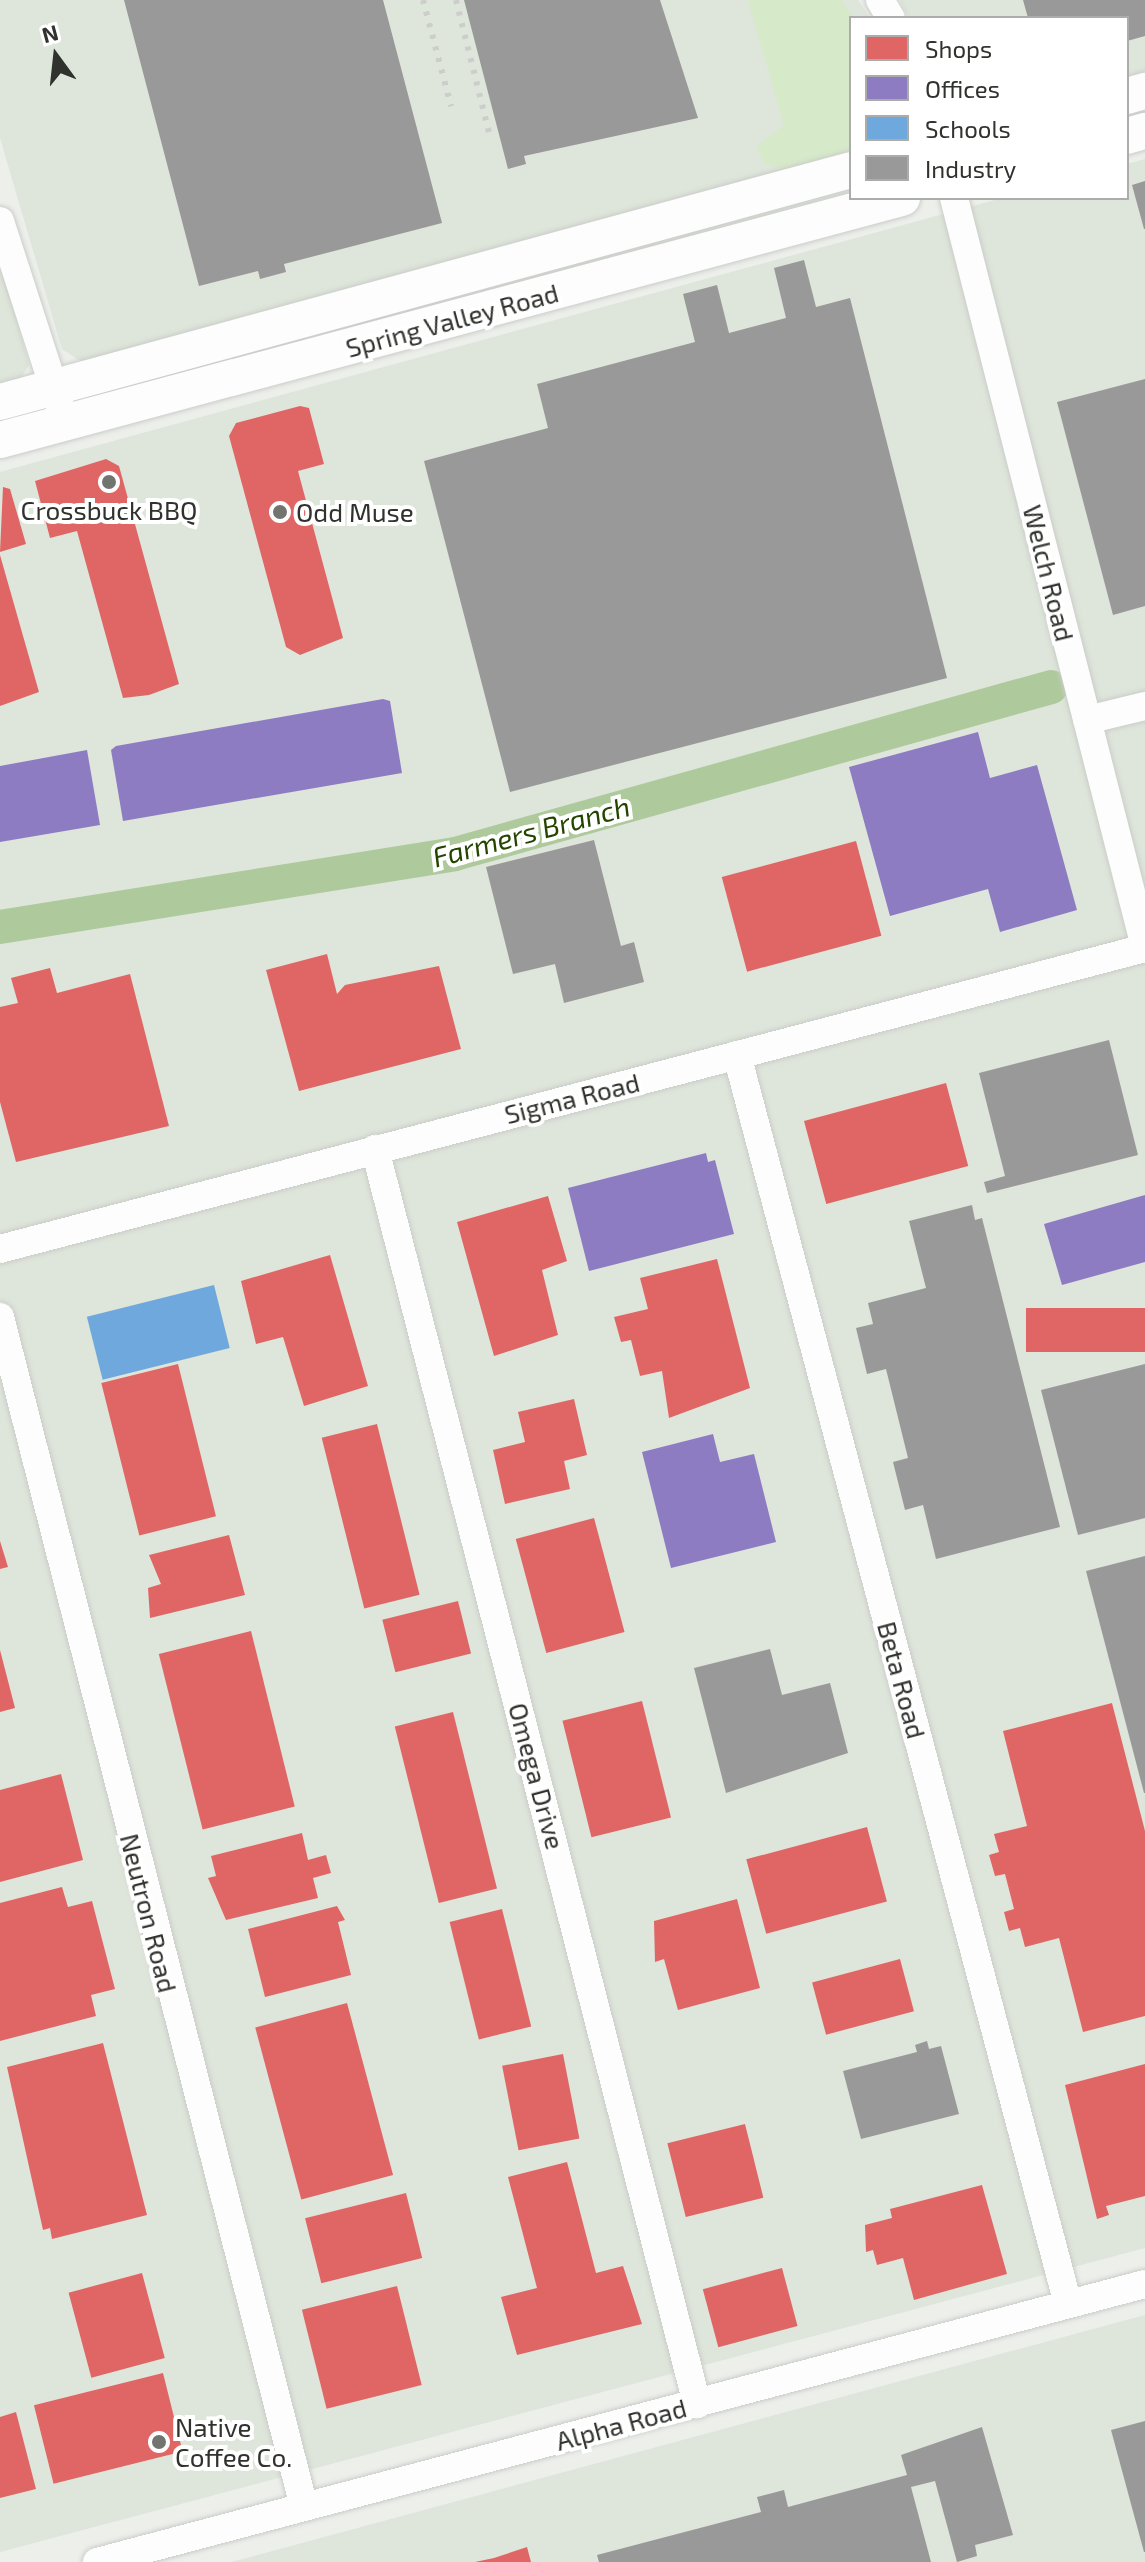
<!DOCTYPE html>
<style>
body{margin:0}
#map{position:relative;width:1145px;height:2562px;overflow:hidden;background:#ecefea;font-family:"Exo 2",sans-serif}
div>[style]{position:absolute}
.built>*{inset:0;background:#dee5da}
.green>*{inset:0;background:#d6e9c9}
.shops>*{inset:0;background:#e06666;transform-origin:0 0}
.offices>*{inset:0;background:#8e7cc3}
.schools>*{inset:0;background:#6fa8dc;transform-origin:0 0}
.industry>*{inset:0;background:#999}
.river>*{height:34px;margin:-17px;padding:0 17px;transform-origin:17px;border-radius:17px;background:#aeca9c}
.roads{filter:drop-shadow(0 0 2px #cacdc9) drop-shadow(0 0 2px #cacdc9)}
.minor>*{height:28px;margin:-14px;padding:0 14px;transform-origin:14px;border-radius:14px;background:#fcfdfc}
.major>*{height:36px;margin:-18px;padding:0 18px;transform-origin:18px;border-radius:18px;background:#fcfdfc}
.rail>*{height:6px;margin-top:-3px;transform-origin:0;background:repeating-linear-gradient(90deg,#cdcecc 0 4px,transparent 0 12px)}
.dots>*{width:22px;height:22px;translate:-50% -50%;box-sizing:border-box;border:4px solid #fff;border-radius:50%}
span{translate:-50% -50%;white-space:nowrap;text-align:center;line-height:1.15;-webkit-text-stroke:8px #fff;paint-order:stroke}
.street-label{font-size:26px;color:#30322e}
.poi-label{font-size:26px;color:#30322e}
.left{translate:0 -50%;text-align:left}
.water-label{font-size:28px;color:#244500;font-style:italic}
.legend{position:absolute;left:849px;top:16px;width:280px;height:184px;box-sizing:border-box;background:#fff;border:2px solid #acadab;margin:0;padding:10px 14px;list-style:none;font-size:24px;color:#30322e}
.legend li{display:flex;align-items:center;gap:16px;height:40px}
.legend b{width:40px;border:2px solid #acadab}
.north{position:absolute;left:16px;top:16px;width:80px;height:80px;-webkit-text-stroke:6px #fff;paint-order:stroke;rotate:345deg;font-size:22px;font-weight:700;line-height:32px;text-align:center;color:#30322e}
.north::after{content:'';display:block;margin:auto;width:28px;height:36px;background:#30322e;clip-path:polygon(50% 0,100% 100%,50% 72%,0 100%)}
</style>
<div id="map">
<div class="built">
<i style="clip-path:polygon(0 0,858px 0,870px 18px,851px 18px,851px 154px,82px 362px,62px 349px,0 138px)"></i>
<i style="clip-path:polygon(900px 0,1145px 0,1145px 72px,1127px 77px,1127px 18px,909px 18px)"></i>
<i style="clip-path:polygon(1145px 159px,1145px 2248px,0 2552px,0 472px,1002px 198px,1127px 198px,1127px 164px)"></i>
<i style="clip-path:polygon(0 261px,29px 365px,21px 378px,0 383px)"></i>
<i style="clip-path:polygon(1145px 2315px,1145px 2562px,232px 2562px)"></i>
</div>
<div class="green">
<i style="clip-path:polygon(748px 0,841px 0,854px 18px,851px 150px,786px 170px,764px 163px,756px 147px,784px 125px)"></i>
</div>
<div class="shops">
<i style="clip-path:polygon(300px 406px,309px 408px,324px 464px,298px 471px,343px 638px,300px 655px,286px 647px,229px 436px,236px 423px)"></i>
<i style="clip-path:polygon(106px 459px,119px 466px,179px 684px,149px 695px,123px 698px,77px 531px,50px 538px,35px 481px)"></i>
<i style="clip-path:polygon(3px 487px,10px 489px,26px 544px,0 552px)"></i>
<i style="clip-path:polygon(0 555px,39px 692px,0 706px)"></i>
<i style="left:856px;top:841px;width:98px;height:139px;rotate:75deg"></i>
<i style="clip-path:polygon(327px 954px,337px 994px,345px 985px,439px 966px,461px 1049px,299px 1091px,266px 970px)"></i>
<i style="clip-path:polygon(50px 968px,57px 993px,130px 974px,169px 1126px,16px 1162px,0 1102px,0 1007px,18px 1003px,11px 978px)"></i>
<i style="left:946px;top:1083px;width:86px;height:147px;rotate:75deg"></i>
<i style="clip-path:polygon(548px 1196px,567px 1261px,542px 1270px,558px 1335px,494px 1356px,457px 1222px)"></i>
<i style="clip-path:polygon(330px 1255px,368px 1386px,304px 1406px,283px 1337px,256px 1344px,241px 1281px)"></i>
<i style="clip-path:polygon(717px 1259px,750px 1388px,669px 1418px,662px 1371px,640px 1376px,631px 1340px,621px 1342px,614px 1317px,648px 1309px,640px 1278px)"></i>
<i style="left:1145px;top:1308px;width:44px;height:119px;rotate:90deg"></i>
<i style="left:178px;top:1364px;width:157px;height:79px;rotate:76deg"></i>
<i style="clip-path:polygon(574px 1399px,587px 1455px,564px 1461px,570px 1489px,505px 1504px,493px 1450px,525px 1442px,518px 1412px)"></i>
<i style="left:377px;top:1424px;width:176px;height:57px;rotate:76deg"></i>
<i style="left:594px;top:1518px;width:118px;height:81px;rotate:75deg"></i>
<i style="clip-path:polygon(229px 1535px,245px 1595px,150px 1618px,148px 1588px,161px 1584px,149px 1555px)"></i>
<i style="clip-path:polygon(0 1541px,8px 1567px,0 1569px)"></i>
<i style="left:458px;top:1601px;width:54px;height:78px;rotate:76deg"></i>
<i style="left:251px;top:1631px;width:181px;height:95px;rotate:76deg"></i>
<i style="clip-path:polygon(0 1650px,15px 1708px,0 1712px)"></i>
<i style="left:642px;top:1701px;width:120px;height:82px;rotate:76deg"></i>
<i style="clip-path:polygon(1112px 1703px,1145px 1831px,1145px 2016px,1083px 2032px,1059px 1938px,1025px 1947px,1020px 1928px,1009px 1931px,1004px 1912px,1014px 1909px,1005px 1874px,995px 1876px,989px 1855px,999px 1852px,994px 1834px,1027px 1826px,1003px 1731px)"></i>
<i style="left:453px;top:1712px;width:182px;height:60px;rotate:76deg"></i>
<i style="clip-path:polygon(61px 1774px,83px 1860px,0 1882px,0 1790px)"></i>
<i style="left:867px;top:1827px;width:77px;height:125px;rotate:75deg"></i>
<i style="clip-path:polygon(302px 1833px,308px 1860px,326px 1855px,331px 1873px,313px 1878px,318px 1898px,226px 1920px,208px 1878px,216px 1876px,211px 1856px)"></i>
<i style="clip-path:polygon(62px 1887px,68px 1907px,92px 1901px,115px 1989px,91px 1995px,96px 2016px,0 2041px,0 1903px)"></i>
<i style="clip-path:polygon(737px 1899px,760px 1988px,678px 2010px,664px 1959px,655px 1962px,654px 1921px)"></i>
<i style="clip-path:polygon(337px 1906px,345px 1920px,338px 1922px,351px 1975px,265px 1997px,248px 1929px)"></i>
<i style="left:502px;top:1909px;width:121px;height:54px;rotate:76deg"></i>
<i style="left:900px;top:1959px;width:54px;height:91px;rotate:75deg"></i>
<i style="left:347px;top:2003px;width:178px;height:95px;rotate:75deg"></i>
<i style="clip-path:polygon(103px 2043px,147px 2215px,52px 2239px,50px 2228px,43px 2230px,7px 2067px)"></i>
<i style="left:563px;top:2054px;width:86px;height:62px;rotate:79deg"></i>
<i style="clip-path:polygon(1145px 2064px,1145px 2196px,1106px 2206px,1109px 2215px,1097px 2219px,1065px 2085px)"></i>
<i style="left:745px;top:2124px;width:76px;height:80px;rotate:76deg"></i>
<i style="clip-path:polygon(567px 2162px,596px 2273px,623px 2266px,642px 2324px,517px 2355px,501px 2297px,537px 2288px,508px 2177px)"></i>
<i style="clip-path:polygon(982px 2185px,1007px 2274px,914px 2300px,903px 2258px,877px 2265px,873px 2250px,866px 2252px,865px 2225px,892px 2218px,890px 2209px)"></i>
<i style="left:406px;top:2193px;width:67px;height:104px;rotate:76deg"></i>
<i style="left:782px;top:2268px;width:60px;height:82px;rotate:75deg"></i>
<i style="left:142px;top:2273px;width:88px;height:76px;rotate:75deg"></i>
<i style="left:397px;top:2286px;width:102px;height:98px;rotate:76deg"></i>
<i style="left:163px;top:2373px;width:81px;height:133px;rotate:76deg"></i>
<i style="clip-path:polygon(16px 2412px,36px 2489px,0 2498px,0 2417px)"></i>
<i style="clip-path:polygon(527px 2547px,531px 2562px,475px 2562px,494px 2558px)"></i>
</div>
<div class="offices">
<i style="clip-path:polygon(383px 699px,390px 701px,402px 773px,123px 821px,111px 750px,116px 746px)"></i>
<i style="clip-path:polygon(978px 732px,990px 778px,1037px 765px,1077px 910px,1000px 932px,988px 889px,890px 916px,849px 767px)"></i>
<i style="clip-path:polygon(87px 750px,100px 825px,0 842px,0 766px)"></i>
<i style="clip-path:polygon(706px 1153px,708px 1162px,715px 1160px,734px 1234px,589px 1271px,568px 1188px)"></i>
<i style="clip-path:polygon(1145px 1195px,1145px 1262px,1062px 1285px,1044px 1224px)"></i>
<i style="clip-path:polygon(713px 1434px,720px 1462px,754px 1454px,776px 1542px,671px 1568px,642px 1452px)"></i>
</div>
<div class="schools">
<i style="left:214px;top:1285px;width:65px;height:131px;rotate:76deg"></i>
</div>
<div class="industry">
<i style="clip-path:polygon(124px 0,383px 0,442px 223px,284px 264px,286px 272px,260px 279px,258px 271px,199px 286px)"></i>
<i style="clip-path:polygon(464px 0,660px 0,698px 118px,524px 156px,526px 164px,508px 169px)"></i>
<i style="clip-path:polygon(1023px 0,1145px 0,1145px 36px,1127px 41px,1127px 18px,1028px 18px)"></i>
<i style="clip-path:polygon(1145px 181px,1145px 229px,1144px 229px,1132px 185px)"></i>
<i style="clip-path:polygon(804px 260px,816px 307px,850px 298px,947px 678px,510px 792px,424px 461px,548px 428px,537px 384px,695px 342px,683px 294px,717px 285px,729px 333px,786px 318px,774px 268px)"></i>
<i style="clip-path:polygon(1145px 379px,1145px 606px,1113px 615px,1057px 402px)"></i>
<i style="clip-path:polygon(594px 840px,621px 946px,634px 942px,644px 982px,564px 1003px,555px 964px,513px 974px,486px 867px)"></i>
<i style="clip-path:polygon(1109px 1040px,1138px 1155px,987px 1193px,984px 1182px,1005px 1176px,979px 1073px)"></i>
<i style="clip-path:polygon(972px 1205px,975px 1220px,982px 1218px,1060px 1527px,936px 1559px,923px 1505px,905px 1510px,893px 1462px,908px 1458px,886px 1369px,867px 1374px,856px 1328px,873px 1324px,868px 1303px,926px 1288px,909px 1221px)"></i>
<i style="clip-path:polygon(1145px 1364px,1145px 1518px,1078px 1535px,1041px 1390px)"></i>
<i style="clip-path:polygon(1145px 1556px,1145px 1793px,1144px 1793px,1086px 1571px)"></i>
<i style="clip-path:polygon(770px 1649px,782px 1695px,830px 1683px,848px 1753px,726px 1793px,694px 1668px)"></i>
<i style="clip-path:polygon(927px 2041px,929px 2049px,941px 2046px,959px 2114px,861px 2139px,843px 2071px,917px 2052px,915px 2045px)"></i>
<i style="clip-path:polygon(1145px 2421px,1145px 2552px,1144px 2552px,1111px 2430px)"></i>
<i style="clip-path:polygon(982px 2427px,1013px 2535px,975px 2545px,977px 2556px,957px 2562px,935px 2481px,911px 2487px,931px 2562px,599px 2562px,597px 2555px,761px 2512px,757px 2497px,784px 2490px,788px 2507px,907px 2475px,901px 2455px)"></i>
</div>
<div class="river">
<i style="left:0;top:927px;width:461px;rotate:-9.1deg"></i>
<i style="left:455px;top:854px;width:619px;rotate:-15.65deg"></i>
</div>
<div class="roads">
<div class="minor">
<i style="left:880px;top:0;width:21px;rotate:59deg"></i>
<i style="left:954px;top:198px;width:773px;rotate:75.69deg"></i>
<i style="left:0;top:221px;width:195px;rotate:72.1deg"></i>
<i style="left:1087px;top:720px;width:60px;rotate:-13.6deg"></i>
<i style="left:737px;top:1055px;width:1292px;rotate:75.16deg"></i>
<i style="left:375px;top:1149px;width:1296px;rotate:75.61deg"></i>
<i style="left:0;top:1249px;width:1184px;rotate:-14.73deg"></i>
<i style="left:0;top:1317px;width:1228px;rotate:75.67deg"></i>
<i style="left:97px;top:2562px;width:1084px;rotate:-14.86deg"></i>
</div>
<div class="major">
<i style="left:1127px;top:96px;width:19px;rotate:-16deg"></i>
<i style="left:1127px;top:136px;width:19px;rotate:-16deg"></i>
<i style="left:0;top:402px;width:882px;rotate:-15.25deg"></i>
<i style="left:0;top:440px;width:934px;rotate:-15.02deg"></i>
</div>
</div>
<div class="rail">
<i style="left:423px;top:0;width:110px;rotate:75.2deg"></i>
<i style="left:456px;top:0;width:144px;rotate:76deg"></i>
</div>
<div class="dots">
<i style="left:109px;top:482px;background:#727470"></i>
<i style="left:280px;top:512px;background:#727470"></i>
<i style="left:159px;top:2442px;background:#727470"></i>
</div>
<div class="street-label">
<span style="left:452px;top:320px;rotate:-15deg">Spring Valley Road</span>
<span style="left:1049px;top:573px;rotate:76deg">Welch Road</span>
<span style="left:572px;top:1098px;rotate:-14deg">Sigma Road</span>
<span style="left:902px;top:1680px;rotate:75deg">Beta Road</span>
<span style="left:537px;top:1776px;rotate:75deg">Omega Drive</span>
<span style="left:149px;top:1913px;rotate:76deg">Neutron Road</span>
<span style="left:621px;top:2424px;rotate:-15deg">Alpha Road</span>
</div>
<div class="poi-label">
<span style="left:109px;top:510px">Crossbuck BBQ</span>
<span class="left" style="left:296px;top:512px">Odd Muse</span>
<span class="left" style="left:175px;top:2442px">Native<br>Coffee Co.</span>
</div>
<div class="water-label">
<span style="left:531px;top:831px;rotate:-15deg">Farmers Branch</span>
</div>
<ul class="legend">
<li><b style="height:22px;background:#e06666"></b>Shops</li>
<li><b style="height:22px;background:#8e7cc3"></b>Offices</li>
<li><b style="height:22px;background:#6fa8dc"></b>Schools</li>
<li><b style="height:22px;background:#999"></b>Industry</li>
</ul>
<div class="north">N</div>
</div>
